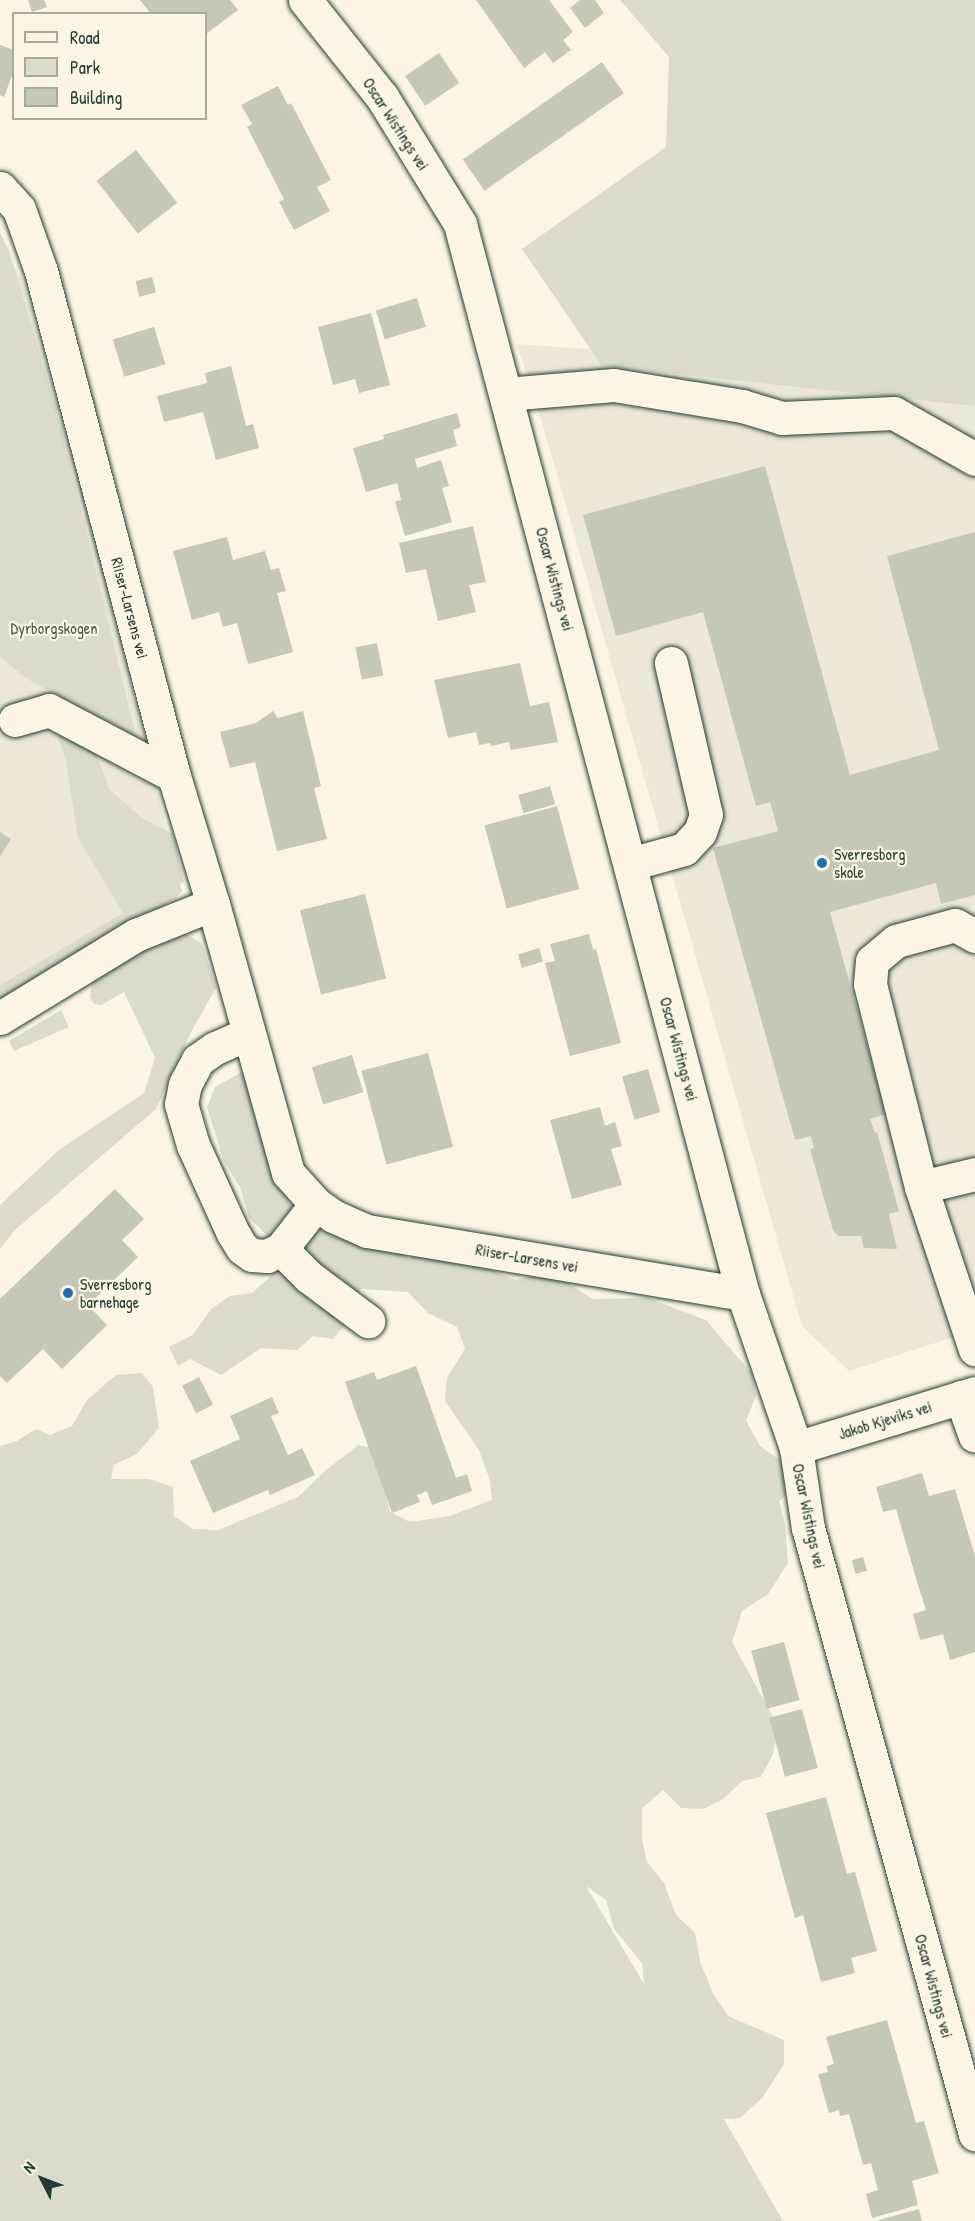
<!DOCTYPE html>
<style>
body{margin:0}
#map{position:relative;width:975px;height:2221px;overflow:hidden;background:#fcf5e5;font-family:"Patrick Hand",sans-serif}
div>[style]{position:absolute}
.built>*{inset:0;background:#ece7d8}
.green>*{inset:0;background:#dcdacc}
.building>*{inset:0;background:#c5c7b9;transform-origin:0 0}
.roads{filter:drop-shadow(0 0 2px #1f3d34) drop-shadow(0 0 2px #1f3d34)}
.minor>*{height:33px;margin:-16.5px;padding:0 16.5px;transform-origin:16.5px;border-radius:16.5px;background:#fcf5e5}
.dots>*{width:16px;height:16px;translate:-50% -50%;box-sizing:border-box;border:3px solid #fcf5e5;border-radius:50%}
span{translate:-50% -50%;white-space:nowrap;text-align:center;line-height:1.15;-webkit-text-stroke:4.5px #fcf5e5;paint-order:stroke}
.street-label{font-size:16px;color:#1f3d34}
.park-label{font-size:16px;color:#455c52}
.poi-label{font-size:16px;color:#1f3d34}
.left{translate:0 -50%;text-align:left}
.legend{position:absolute;left:12px;top:12px;width:195px;height:108px;box-sizing:border-box;background:#fcf5e5;border:2px solid #a4ab9e;margin:0;padding:8px 10px;list-style:none;font-size:18px;color:#1f3d34}
.legend li{display:flex;align-items:center;gap:12px;height:30px}
.legend b{width:30px;border:2px solid #a4ab9e}
.north{position:absolute;left:12px;top:2149px;width:60px;height:60px;-webkit-text-stroke:4px #fcf5e5;paint-order:stroke;rotate:312deg;font-size:16px;font-weight:700;line-height:24px;text-align:center;color:#1f3d34}
.north::after{content:'';display:block;margin:auto;width:21px;height:27px;background:#1f3d34;clip-path:polygon(50% 0,100% 100%,50% 72%,0 100%)}
</style>
<div id="map">
<div class="built">
<i style="clip-path:polygon(0 243px,22px 279px,100px 555px,179px 881px,0 985px)"></i>
<i style="clip-path:polygon(516px 344px,886px 370px,975px 400px,975px 1330px,849px 1371px,802px 1326px,533px 391px)"></i>
</div>
<div class="green">
<i style="clip-path:polygon(620px 0,975px 0,975px 406px,602px 366px,522px 249px,666px 147px,669px 57px)"></i>
<i style="clip-path:polygon(0 233px,9px 250px,58px 415px,136px 736px,29px 680px,0 657px)"></i>
<i style="clip-path:polygon(56px 731px,94px 746px,109px 789px,143px 819px,173px 834px,184px 882px,180px 884px,182px 891px,176px 898px,0 1005px,0 985px,123px 913px,78px 838px,66px 761px)"></i>
<i style="clip-path:polygon(172px 935px,189px 935px,202px 944px,216px 988px,191px 1032px,156px 1109px,14px 1231px,0 1249px,0 1205px,60px 1149px,144px 1093px,155px 1058px,124px 992px,101px 1005px,94px 1004px,90px 997px,92px 983px,101px 971px)"></i>
<i style="clip-path:polygon(61px 1010px,69px 1027px,14px 1051px,9px 1041px)"></i>
<i style="clip-path:polygon(evenodd,244px 1071px,295px 1218px,314px 1232px,348px 1228px,369px 1235px,409px 1258px,438px 1249px,516px 1280px,550px 1272px,593px 1299px,648px 1298px,706px 1320px,752px 1374px,756px 1396px,746px 1420px,760px 1446px,784px 1463px,793px 1487px,779px 1502px,785px 1523px,788px 1563px,768px 1594px,742px 1611px,732px 1642px,779px 1728px,773px 1754px,761px 1777px,742px 1781px,722px 1800px,703px 1809px,681px 1808px,663px 1790px,642px 1808px,642px 1839px,647px 1862px,664px 1883px,676px 1915px,695px 1933px,700px 1962px,714px 1995px,728px 2016px,784px 2040px,784px 2064px,763px 2097px,740px 2118px,724px 2119px,783px 2221px,0 2221px,0 1446px,17px 1441px,36px 1429px,50px 1435px,72px 1426px,87px 1400px,116px 1375px,142px 1373px,153px 1387px,159px 1428px,137px 1454px,114px 1465px,111px 1479px,149px 1479px,173px 1487px,174px 1516px,193px 1529px,218px 1530px,298px 1497px,325px 1471px,358px 1445px,378px 1449px,382px 1482px,390px 1512px,410px 1522px,450px 1516px,492px 1500px,490px 1481px,479px 1450px,445px 1401px,447px 1378px,465px 1349px,457px 1327px,428px 1313px,408px 1292px,360px 1289px,353px 1316px,333px 1339px,313px 1336px,297px 1350px,261px 1348px,221px 1375px,190px 1359px,178px 1366px,169px 1347px,193px 1335px,211px 1309px,230px 1296px,252px 1293px,270px 1277px,280px 1255px,262px 1230px,249px 1218px,240px 1187px,224px 1162px,207px 1107px,215px 1087px,244px 1071px,586px 1886px,606px 1900px,614px 1929px,642px 1963px,644px 1984px,586px 1886px)"></i>
</div>
<div class="building">
<i style="clip-path:polygon(28px 0,44px 0,47px 7px,32px 12px)"></i>
<i style="clip-path:polygon(140px 0,230px 0,238px 10px,206px 34px,206px 14px,151px 14px)"></i>
<i style="clip-path:polygon(476px 0,549px 0,573px 32px,563px 40px,571px 50px,553px 63px,545px 52px,524px 68px)"></i>
<i style="clip-path:polygon(580px 0,595px 0,604px 13px,585px 28px,570px 8px)"></i>
<i style="clip-path:polygon(0 45px,14px 50px,14px 70px,4px 97px,0 95px)"></i>
<i style="left:439px;top:53px;width:36px;height:41px;rotate:56deg"></i>
<i style="left:602px;top:62px;width:38px;height:170px;rotate:55deg"></i>
<i style="clip-path:polygon(278px 86px,288px 105px,291px 103px,331px 180px,317px 187px,330px 211px,294px 230px,279px 202px,284px 199px,247px 127px,252px 124px,241px 105px)"></i>
<i style="left:136px;top:150px;width:67px;height:50px;rotate:52deg"></i>
<i style="left:152px;top:277px;width:16px;height:17px;rotate:76deg"></i>
<i style="left:417px;top:298px;width:30px;height:43px;rotate:73deg"></i>
<i style="clip-path:polygon(371px 313px,390px 385px,359px 393px,355px 379px,333px 385px,318px 327px)"></i>
<i style="left:154px;top:327px;width:39px;height:43px;rotate:73deg"></i>
<i style="clip-path:polygon(231px 366px,246px 426px,253px 424px,259px 448px,216px 460px,203px 412px,164px 422px,157px 396px,207px 383px,205px 373px)"></i>
<i style="clip-path:polygon(457px 413px,461px 427px,453px 430px,457px 446px,415px 459px,417px 468px,441px 460px,449px 486px,442px 488px,452px 522px,405px 536px,395px 502px,401px 500px,397px 483px,366px 492px,353px 448px,384px 439px,383px 435px)"></i>
<i style="clip-path:polygon(765px 466px,850px 775px,939px 750px,887px 556px,975px 532px,975px 895px,941px 904px,936px 883px,830px 912px,886px 1114px,870px 1119px,875px 1133px,877px 1132px,899px 1211px,889px 1214px,897px 1249px,864px 1248px,861px 1236px,838px 1236px,833px 1230px,810px 1149px,814px 1148px,811px 1136px,795px 1140px,713px 848px,778px 831px,770px 802px,756px 806px,703px 612px,616px 636px,583px 515px)"></i>
<i style="clip-path:polygon(473px 526px,486px 582px,469px 585px,476px 612px,438px 621px,426px 569px,406px 573px,399px 543px)"></i>
<i style="clip-path:polygon(227px 537px,233px 560px,265px 551px,271px 570px,279px 568px,286px 591px,277px 593px,293px 652px,248px 664px,237px 623px,223px 627px,219px 612px,192px 620px,173px 551px)"></i>
<i style="left:377px;top:643px;width:33px;height:22px;rotate:79deg"></i>
<i style="clip-path:polygon(520px 663px,530px 706px,549px 702px,558px 742px,511px 750px,509px 742px,491px 746px,490px 743px,479px 745px,476px 732px,448px 738px,434px 680px)"></i>
<i style="clip-path:polygon(273px 711px,278px 718px,303px 711px,321px 786px,314px 788px,327px 839px,277px 851px,255px 762px,230px 768px,220px 732px,256px 723px)"></i>
<i style="left:550px;top:786px;width:19px;height:33px;rotate:74deg"></i>
<i style="left:557px;top:806px;width:86px;height:75px;rotate:75deg"></i>
<i style="clip-path:polygon(0 832px,11px 839px,0 857px)"></i>
<i style="left:365px;top:894px;width:87px;height:67px;rotate:76deg"></i>
<i style="clip-path:polygon(589px 934px,593px 950px,596px 949px,621px 1043px,570px 1056px,545px 963px,555px 961px,550px 944px)"></i>
<i style="left:539px;top:948px;width:14px;height:22px;rotate:73deg"></i>
<i style="left:428px;top:1053px;width:97px;height:69px;rotate:75deg"></i>
<i style="left:352px;top:1055px;width:39px;height:42px;rotate:73deg"></i>
<i style="left:648px;top:1069px;width:45px;height:27px;rotate:74deg"></i>
<i style="clip-path:polygon(600px 1107px,605px 1126px,615px 1122px,622px 1146px,611px 1149px,622px 1185px,572px 1199px,550px 1120px)"></i>
<i style="clip-path:polygon(115px 1189px,144px 1219px,122px 1240px,138px 1257px,88px 1305px,107px 1325px,62px 1369px,43px 1349px,7px 1383px,0 1376px,0 1299px)"></i>
<i style="clip-path:polygon(416px 1366px,456px 1478px,467px 1474px,472px 1491px,432px 1505px,427px 1491px,417px 1495px,420px 1502px,392px 1513px,345px 1382px,374px 1372px,377px 1380px)"></i>
<i style="left:199px;top:1377px;width:31px;height:19px;rotate:63deg"></i>
<i style="clip-path:polygon(272px 1397px,279px 1413px,271px 1416px,288px 1455px,302px 1448px,315px 1475px,270px 1495px,268px 1490px,213px 1513px,190px 1461px,240px 1439px,230px 1416px)"></i>
<i style="clip-path:polygon(922px 1473px,929px 1496px,955px 1489px,975px 1556px,975px 1652px,950px 1660px,943px 1634px,920px 1640px,913px 1614px,926px 1610px,918px 1585px,896px 1509px,883px 1512px,876px 1487px)"></i>
<i style="left:863px;top:1557px;width:14px;height:12px;rotate:73deg"></i>
<i style="left:784px;top:1642px;width:60px;height:34px;rotate:75deg"></i>
<i style="left:802px;top:1709px;width:61px;height:34px;rotate:75deg"></i>
<i style="clip-path:polygon(826px 1797px,847px 1874px,855px 1872px,877px 1951px,851px 1958px,855px 1973px,821px 1982px,803px 1915px,795px 1918px,766px 1813px)"></i>
<i style="clip-path:polygon(887px 2020px,916px 2123px,924px 2121px,939px 2173px,912px 2181px,918px 2205px,872px 2218px,866px 2194px,878px 2190px,871px 2163px,863px 2165px,849px 2114px,840px 2116px,839px 2110px,829px 2113px,818px 2074px,828px 2072px,826px 2066px,834px 2064px,826px 2037px)"></i>
<i style="clip-path:polygon(919px 2209px,922px 2221px,879px 2221px,879px 2220px)"></i>
</div>
<div class="roads">
<div class="minor">
<i style="left:305px;top:0;width:124px;rotate:51.6deg"></i>
<i style="left:382px;top:97px;width:149px;rotate:58.4deg"></i>
<i style="left:460px;top:224px;width:1107px;rotate:75.19deg"></i>
<i style="left:743px;top:1294px;width:163px;rotate:71deg"></i>
<i style="left:796px;top:1448px;width:81px;rotate:81.5deg"></i>
<i style="left:808px;top:1528px;width:629px;rotate:74.59deg"></i>
<i style="left:0;top:188px;width:28px;rotate:48deg"></i>
<i style="left:19px;top:209px;width:66px;rotate:70.5deg"></i>
<i style="left:41px;top:271px;width:522px;rotate:75.25deg"></i>
<i style="left:174px;top:776px;width:134px;rotate:73.1deg"></i>
<i style="left:213px;top:904px;width:279px;rotate:74.4deg"></i>
<i style="left:288px;top:1173px;width:42px;rotate:47.9deg"></i>
<i style="left:316px;top:1204px;width:21px;rotate:35deg"></i>
<i style="left:333px;top:1216px;width:37px;rotate:24deg"></i>
<i style="left:367px;top:1231px;width:381px;rotate:9.5deg"></i>
<i style="left:506px;top:394px;width:108px;rotate:-4.8deg"></i>
<i style="left:614px;top:385px;width:130px;rotate:9.3deg"></i>
<i style="left:742px;top:406px;width:42px;rotate:16.7deg"></i>
<i style="left:782px;top:418px;width:112px;rotate:-2.6deg"></i>
<i style="left:894px;top:413px;width:93px;rotate:29.6deg"></i>
<i style="left:15px;top:720px;width:35px;rotate:-16deg"></i>
<i style="left:49px;top:710px;width:141px;rotate:27.8deg"></i>
<i style="left:630px;top:864px;width:56px;rotate:-15.5deg"></i>
<i style="left:684px;top:849px;width:23px;rotate:-47deg"></i>
<i style="left:700px;top:832px;width:18px;rotate:-71deg"></i>
<i style="left:706px;top:815px;width:156px;rotate:-103deg"></i>
<i style="left:975px;top:936px;width:23px;rotate:-151deg"></i>
<i style="left:955px;top:925px;width:61px;rotate:164.8deg"></i>
<i style="left:896px;top:941px;width:31px;rotate:140deg"></i>
<i style="left:872px;top:961px;width:23px;rotate:95deg"></i>
<i style="left:870px;top:984px;width:209px;rotate:75.9deg"></i>
<i style="left:921px;top:1187px;width:171px;rotate:71.6deg"></i>
<i style="left:0;top:1018px;width:159px;rotate:-31.4deg"></i>
<i style="left:136px;top:935px;width:83px;rotate:-21.9deg"></i>
<i style="left:247px;top:1034px;width:35px;rotate:156deg"></i>
<i style="left:215px;top:1048px;width:21px;rotate:145deg"></i>
<i style="left:198px;top:1060px;width:27px;rotate:118deg"></i>
<i style="left:185px;top:1084px;width:20px;rotate:101deg"></i>
<i style="left:181px;top:1104px;width:43px;rotate:73.7deg"></i>
<i style="left:193px;top:1145px;width:97px;rotate:65.6deg"></i>
<i style="left:233px;top:1233px;width:17px;rotate:59deg"></i>
<i style="left:242px;top:1248px;width:12px;rotate:35deg"></i>
<i style="left:252px;top:1255px;width:15px;rotate:4deg"></i>
<i style="left:267px;top:1256px;width:16px;rotate:-27deg"></i>
<i style="left:281px;top:1249px;width:57px;rotate:-52.1deg"></i>
<i style="left:921px;top:1187px;width:56px;rotate:-13.5deg"></i>
<i style="left:281px;top:1249px;width:40px;rotate:45deg"></i>
<i style="left:309px;top:1277px;width:74px;rotate:36.7deg"></i>
<i style="left:961px;top:1397px;width:41px;rotate:70.3deg"></i>
<i style="left:796px;top:1448px;width:187px;rotate:-17.1deg"></i>
</div>
</div>
<div class="dots">
<i style="left:822px;top:863px;background:#1f6fb2"></i>
<i style="left:68px;top:1293px;background:#1f6fb2"></i>
</div>
<div class="street-label">
<span style="left:396px;top:124px;rotate:57deg">Oscar Wistings vei</span>
<span style="left:555px;top:579px;rotate:75deg">Oscar Wistings vei</span>
<span style="left:130px;top:608px;rotate:75deg">Riiser-Larsens vei</span>
<span style="left:679px;top:1049px;rotate:75deg">Oscar Wistings vei</span>
<span style="left:527px;top:1258px;rotate:10deg">Riiser-Larsens vei</span>
<span style="left:885px;top:1420px;rotate:-17deg">Jakob Kjeviks vei</span>
<span style="left:809px;top:1516px;rotate:78deg">Oscar Wistings vei</span>
<span style="left:934px;top:1986px;rotate:75deg">Oscar Wistings vei</span>
</div>
<div class="park-label">
<span style="left:54px;top:628px">Dyrborgskogen</span>
</div>
<div class="poi-label">
<span class="left" style="left:834px;top:863px">Sverresborg<br>skole</span>
<span class="left" style="left:80px;top:1293px">Sverresborg<br>barnehage</span>
</div>
<ul class="legend">
<li><b style="height:8px;background:#fcf5e5"></b>Road</li>
<li><b style="height:16px;background:#dcdacc"></b>Park</li>
<li><b style="height:16px;background:#c5c7b9"></b>Building</li>
</ul>
<div class="north">N</div>
</div>
